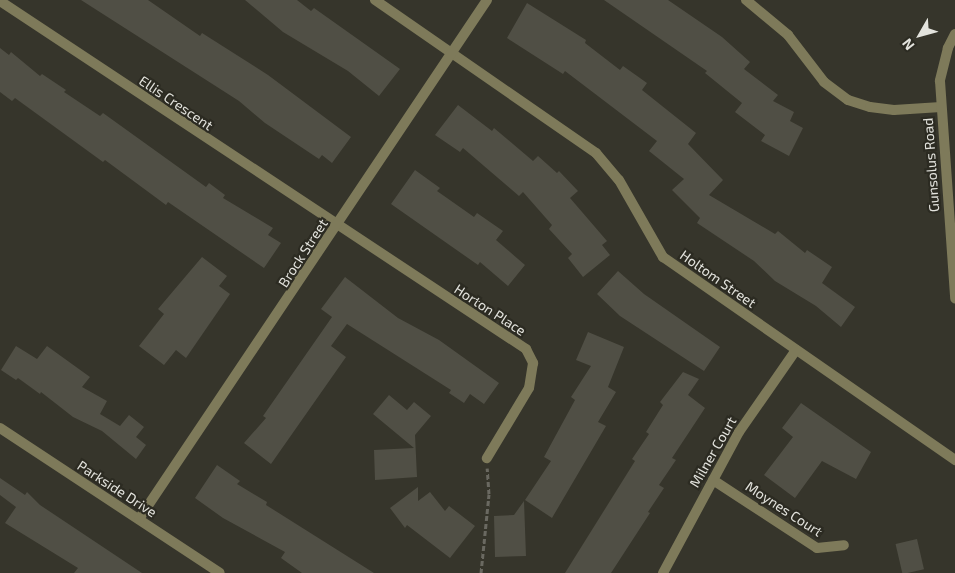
<!DOCTYPE html>
<style>
body{margin:0}
#map{position:relative;width:955px;height:573px;overflow:hidden;background:#36352b;font-family:"Exo 2",sans-serif}
div>[style]{position:absolute}
.building>*{inset:0;background:#504f45;transform-origin:0 0}
.path>*{height:3px;margin-top:-1.5px;transform-origin:0;background:repeating-linear-gradient(90deg,#6a6961 0 5px,transparent 0 7.5px)}
.minor>*{height:10px;margin:-5px;padding:0 5px;transform-origin:5px;border-radius:5px;background:#7e7a5a}
span{translate:-50% -50%;white-space:nowrap;text-align:center;line-height:1.15;-webkit-text-stroke:4.5px #2c2b22;paint-order:stroke}
.street-label{font-size:14px;color:#e3e3dd}
.north{position:absolute;left:895px;top:10px;width:50px;height:50px;-webkit-text-stroke:4px #2c2b22;paint-order:stroke;rotate:232deg;font-size:14px;font-weight:700;line-height:20px;text-align:center;color:#e3e3dd}
.north::after{content:'';display:block;margin:auto;width:18px;height:22px;background:#e3e3dd;clip-path:polygon(50% 0,100% 100%,50% 72%,0 100%)}
</style>
<div id="map">
<div class="building">
<i style="clip-path:polygon(81px 0,148px 0,200px 36px,202px 33px,268px 75px,351px 137px,332px 163px,322px 155px,319px 159px,265px 123px,239px 101px)"></i>
<i style="clip-path:polygon(245px 0,297px 0,311px 11px,314px 8px,400px 69px,379px 96px,348px 71px,283px 32px)"></i>
<i style="clip-path:polygon(604px 0,668px 0,722px 37px,750px 62px,744px 69px,778px 95px,773px 101px,794px 112px,790px 121px,803px 128px,789px 156px,761px 141px,765px 135px,735px 112px,742px 103px,705px 73px,707px 71px)"></i>
<i style="clip-path:polygon(527px 3px,586px 40px,585px 43px,620px 70px,623px 66px,647px 83px,642px 90px,696px 133px,688px 144px,723px 180px,709px 195px,775px 234px,778px 231px,805px 253px,807px 250px,832px 267px,822px 283px,855px 307px,841px 327px,816px 306px,775px 281px,754px 261px,697px 223px,700px 218px,672px 190px,684px 179px,649px 151px,657px 141px,565px 71px,563px 74px,507px 38px)"></i>
<i style="clip-path:polygon(0 48px,9px 55px,11px 52px,40px 76px,42px 74px,66px 90px,64px 92px,100px 116px,103px 113px,206px 187px,209px 183px,225px 195px,223px 198px,273px 228px,268px 235px,281px 243px,264px 268px,168px 202px,166px 205px,105px 160px,103px 162px,15px 98px,12px 101px,0 92px)"></i>
<i style="clip-path:polygon(458px 105px,492px 131px,494px 128px,533px 161px,538px 156px,557px 173px,559px 171px,578px 191px,570px 198px,607px 241px,602px 245px,610px 255px,583px 277px,568px 258px,572px 254px,549px 229px,552px 225px,523px 192px,519px 196px,463px 148px,460px 152px,435px 135px)"></i>
<i style="clip-path:polygon(415px 170px,440px 188px,437px 191px,474px 217px,477px 213px,503px 231px,496px 240px,525px 265px,508px 286px,480px 262px,478px 265px,391px 204px)"></i>
<i style="clip-path:polygon(202px 257px,227px 276px,219px 286px,230px 294px,186px 358px,176px 350px,164px 365px,139px 346px,164px 314px,158px 309px)"></i>
<i style="clip-path:polygon(618px 271px,644px 294px,720px 347px,704px 371px,620px 316px,597px 294px)"></i>
<i style="clip-path:polygon(345px 277px,398px 318px,439px 340px,499px 383px,484px 404px,470px 394px,464px 403px,449px 393px,451px 390px,347px 324px,331px 346px,346px 357px,271px 464px,244px 443px,266px 418px,263px 416px,332px 317px,321px 309px)"></i>
<i style="clip-path:polygon(588px 332px,624px 347px,608px 387px,616px 392px,598px 422px,606px 426px,552px 518px,525px 500px,551px 461px,544px 457px,575px 400px,571px 397px,591px 366px,576px 360px)"></i>
<i style="clip-path:polygon(16px 346px,37px 359px,47px 346px,90px 377px,82px 387px,107px 401px,100px 414px,120px 426px,129px 415px,144px 427px,136px 437px,146px 445px,136px 459px,102px 431px,73px 417px,41px 392px,40px 394px,18px 378px,16px 380px,1px 370px)"></i>
<i style="clip-path:polygon(683px 372px,699px 379px,688px 395px,705px 408px,672px 458px,676px 460px,659px 485px,664px 488px,648px 512px,650px 513px,611px 573px,565px 573px,635px 461px,632px 459px,649px 434px,646px 432px,663px 405px,660px 402px)"></i>
<i style="clip-path:polygon(389px 395px,407px 410px,414px 402px,431px 416px,415px 435px,417px 477px,375px 480px,374px 450px,414px 448px,373px 414px)"></i>
<i style="clip-path:polygon(801px 403px,871px 452px,856px 479px,822px 461px,795px 498px,764px 475px,793px 437px,782px 428px)"></i>
<i style="clip-path:polygon(217px 465px,240px 481px,237px 484px,267px 502px,266px 505px,374px 573px,302px 573px,281px 558px,285px 552px,223px 518px,195px 498px)"></i>
<i style="clip-path:polygon(0 478px,25px 495px,27px 492px,40px 505px,142px 573px,74px 573px,78px 568px,5px 523px,16px 507px,0 495px)"></i>
<i style="clip-path:polygon(418px 487px,418px 501px,430px 492px,445px 511px,449px 506px,475px 526px,450px 558px,407px 525px,405px 528px,390px 508px)"></i>
<i style="clip-path:polygon(524px 501px,526px 556px,495px 557px,494px 516px,514px 515px)"></i>
<i style="left:917px;top:539px;width:31px;height:22px;rotate:77deg"></i>
</div>
<div class="path">
<i style="left:481px;top:573px;width:79px;rotate:-84.2deg"></i>
<i style="left:489px;top:494px;width:26px;rotate:-94deg"></i>
</div>
<div class="minor">
<i style="left:375px;top:0;width:269px;rotate:34.7deg"></i>
<i style="left:596px;top:153px;width:35px;rotate:50deg"></i>
<i style="left:619px;top:180px;width:89px;rotate:60.3deg"></i>
<i style="left:663px;top:257px;width:356px;rotate:34.8deg"></i>
<i style="left:746px;top:0;width:55px;rotate:39.8deg"></i>
<i style="left:788px;top:35px;width:59px;rotate:52.5deg"></i>
<i style="left:824px;top:82px;width:30px;rotate:37deg"></i>
<i style="left:848px;top:100px;width:23px;rotate:18deg"></i>
<i style="left:870px;top:107px;width:24px;rotate:7deg"></i>
<i style="left:894px;top:110px;width:47px;rotate:-3.7deg"></i>
<i style="left:0;top:1px;width:631px;rotate:33.49deg"></i>
<i style="left:526px;top:349px;width:16px;rotate:63deg"></i>
<i style="left:533px;top:363px;width:25px;rotate:99deg"></i>
<i style="left:529px;top:388px;width:82px;rotate:121deg"></i>
<i style="left:955px;top:34px;width:16px;rotate:117deg"></i>
<i style="left:948px;top:48px;width:34px;rotate:104deg"></i>
<i style="left:940px;top:81px;width:218px;rotate:86deg"></i>
<i style="left:0;top:428px;width:263px;rotate:33.4deg"></i>
<i style="left:713px;top:480px;width:124px;rotate:33.2deg"></i>
<i style="left:817px;top:548px;width:27px;rotate:-6deg"></i>
<i style="left:139px;top:519px;width:625px;rotate:-56.16deg"></i>
<i style="left:663px;top:573px;width:160px;rotate:-61.7deg"></i>
<i style="left:739px;top:432px;width:100px;rotate:-55.2deg"></i>
</div>
<div class="street-label">
<span style="left:176px;top:103px;rotate:34deg">Ellis Crescent</span>
<span style="left:931px;top:165px;rotate:-94deg">Gunsolus Road</span>
<span style="left:303px;top:253px;rotate:-57deg">Brock Street</span>
<span style="left:718px;top:279px;rotate:35deg">Holtom Street</span>
<span style="left:490px;top:310px;rotate:33deg">Horton Place</span>
<span style="left:713px;top:452px;rotate:-60deg">Milner Court</span>
<span style="left:117px;top:489px;rotate:33deg">Parkside Drive</span>
<span style="left:784px;top:509px;rotate:33deg">Moynes Court</span>
</div>
<div class="north">N</div>
</div>
